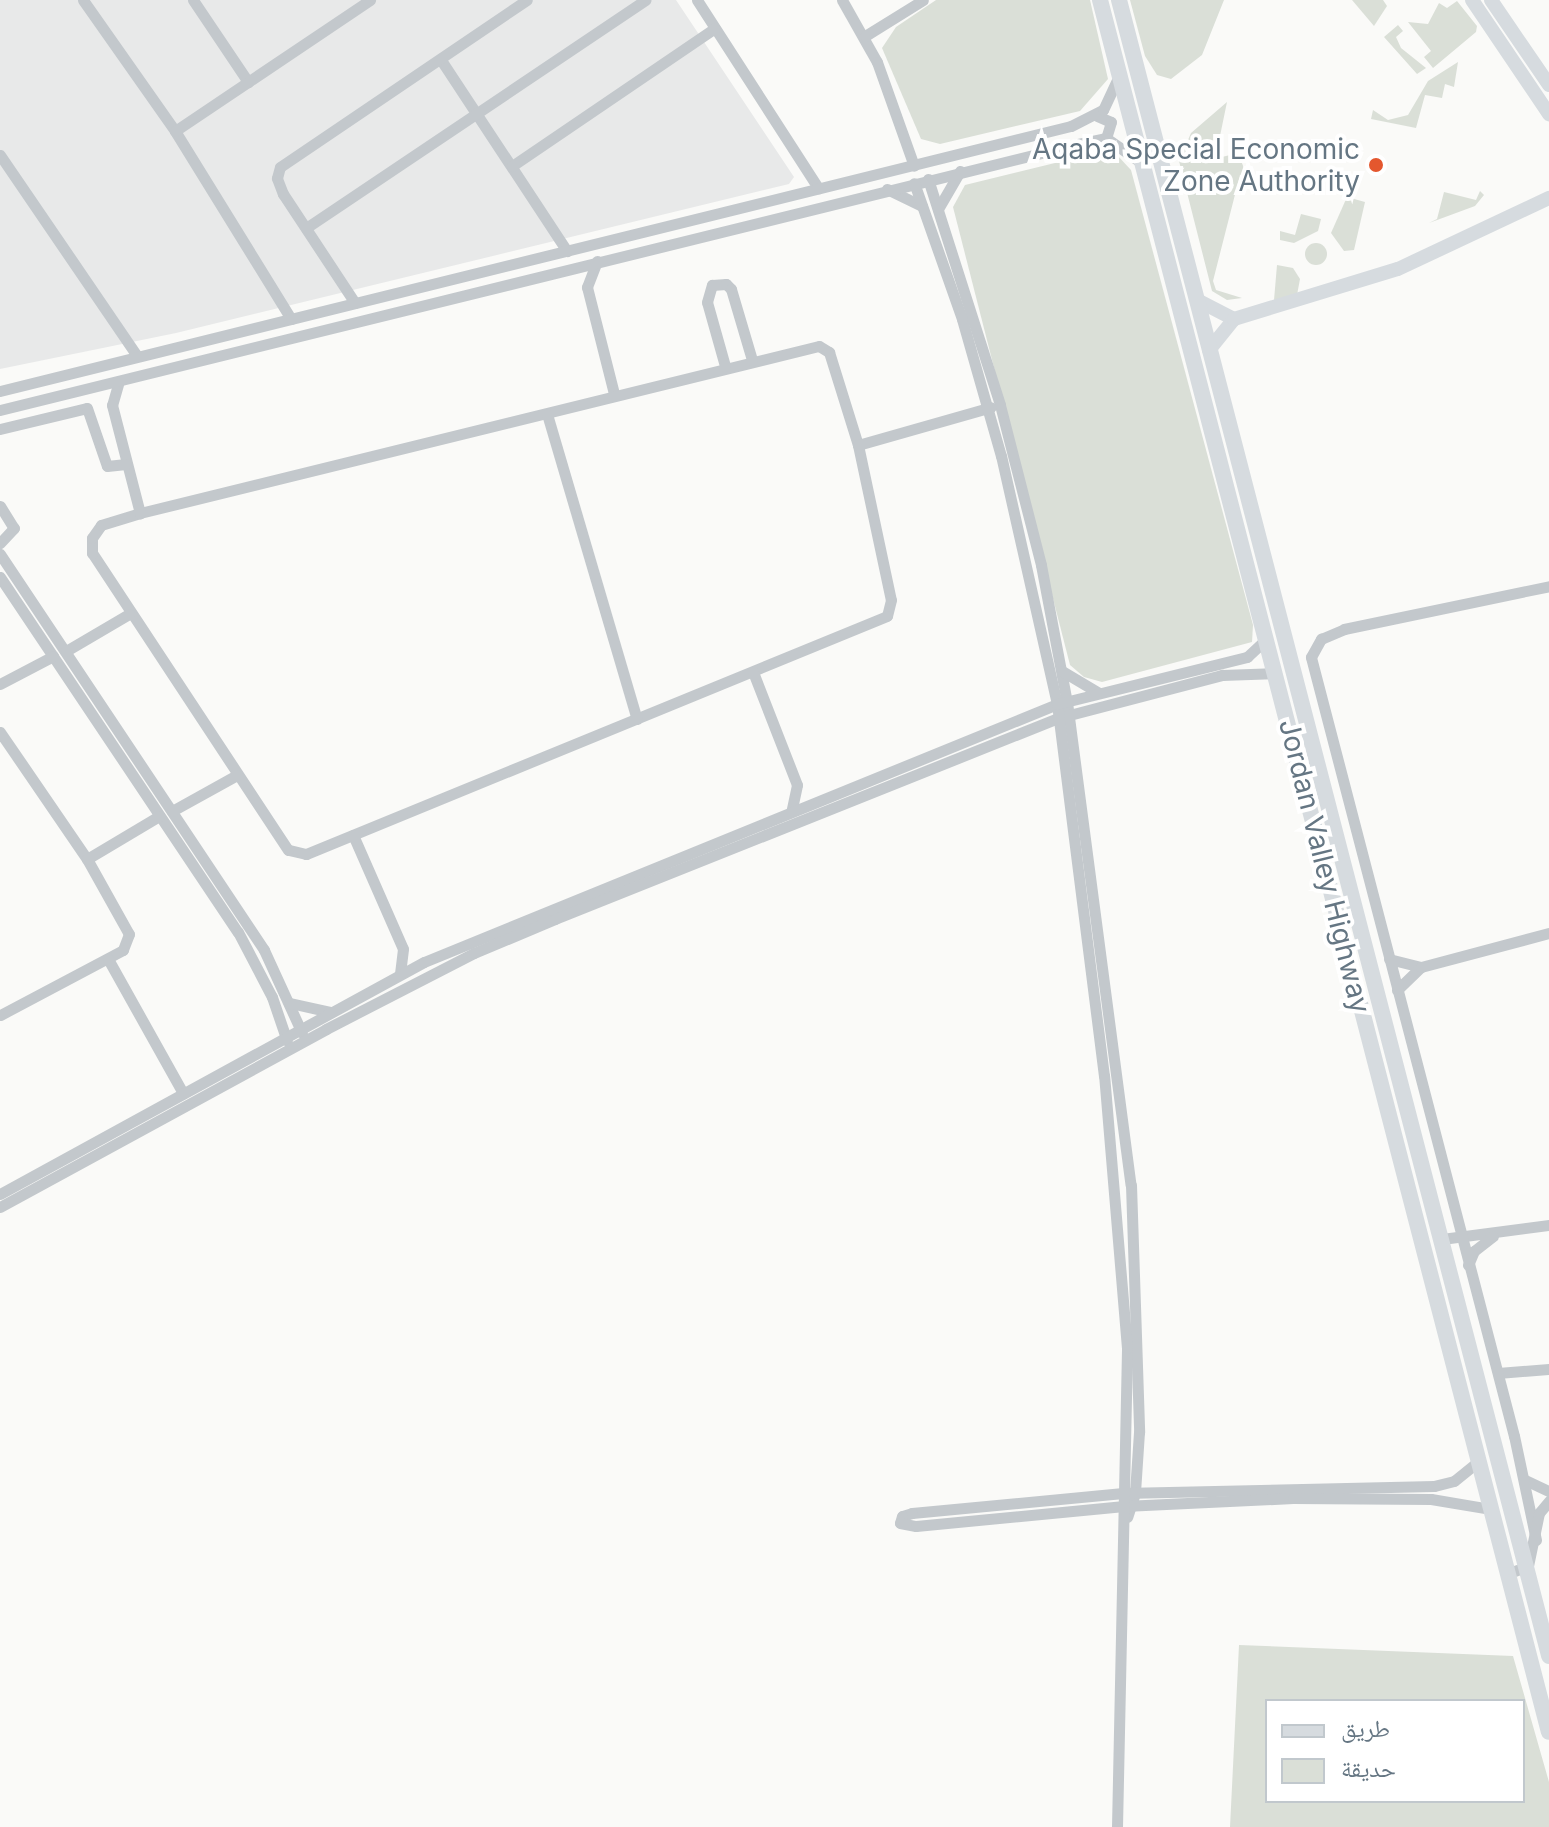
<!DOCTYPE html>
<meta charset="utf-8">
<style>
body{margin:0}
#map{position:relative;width:1549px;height:1827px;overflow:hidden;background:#fafaf8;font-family:Inter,"Noto Naskh Arabic",sans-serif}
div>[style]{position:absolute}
.built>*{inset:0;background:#e8e9e9}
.green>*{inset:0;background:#dadfd7}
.round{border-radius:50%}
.minor>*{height:11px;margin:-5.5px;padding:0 5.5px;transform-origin:5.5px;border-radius:5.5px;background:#c3c8cc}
.major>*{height:14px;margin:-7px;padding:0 7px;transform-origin:7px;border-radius:7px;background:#d6dbdf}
.highway>*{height:16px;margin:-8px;padding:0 8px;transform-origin:8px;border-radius:8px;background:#d6dbdf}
.dots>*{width:22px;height:22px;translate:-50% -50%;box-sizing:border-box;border:4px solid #fff;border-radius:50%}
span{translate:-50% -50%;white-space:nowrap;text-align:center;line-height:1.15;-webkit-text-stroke:8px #fff;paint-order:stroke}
.poi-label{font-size:28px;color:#657683}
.right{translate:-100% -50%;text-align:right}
.street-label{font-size:28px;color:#657683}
.legend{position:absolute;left:1265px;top:1699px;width:260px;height:104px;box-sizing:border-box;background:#fff;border:2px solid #c1c8cd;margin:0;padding:10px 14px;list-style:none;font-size:24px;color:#657683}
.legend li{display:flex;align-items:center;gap:16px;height:40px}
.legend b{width:40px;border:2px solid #c1c8cd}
</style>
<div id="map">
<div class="built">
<i style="clip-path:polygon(0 0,676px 0,794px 177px,789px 184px,176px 333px,0 369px)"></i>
</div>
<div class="green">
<i style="clip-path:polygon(936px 0,1090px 0,1108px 79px,1080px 111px,940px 144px,921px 139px,882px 48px,896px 27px)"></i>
<i style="clip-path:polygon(1130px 0,1224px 0,1202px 55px,1171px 79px,1157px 75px,1145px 56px)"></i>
<i style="clip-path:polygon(1352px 0,1383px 0,1387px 6px,1374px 26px)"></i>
<i style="clip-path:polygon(1457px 1px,1477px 26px,1476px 32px,1433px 68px,1424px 57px,1431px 51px,1408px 22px,1428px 24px,1439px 3px,1447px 8px)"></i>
<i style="clip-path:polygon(1398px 25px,1403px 31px,1396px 37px,1401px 48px,1426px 68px,1417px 74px,1384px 37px)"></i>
<i style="clip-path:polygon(1458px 62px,1454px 87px,1445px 84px,1442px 98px,1425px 95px,1416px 128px,1371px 119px,1373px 110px,1388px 120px,1408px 115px,1428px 81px)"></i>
<i style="clip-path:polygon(1227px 102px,1220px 136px,1222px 157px,1238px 153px,1247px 176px,1240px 175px,1213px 281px,1216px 290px,1242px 298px,1227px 300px,1212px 291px,1179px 161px,1191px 133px)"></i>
<i style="clip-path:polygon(1100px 152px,1117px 155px,1131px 170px,1253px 625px,1252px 642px,1102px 682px,1084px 677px,1070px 665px,953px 207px,965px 185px)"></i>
<i style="clip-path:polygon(1480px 191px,1484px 195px,1475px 206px,1429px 223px,1437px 219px,1444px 192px,1476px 200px)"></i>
<i style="clip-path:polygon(1347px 197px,1365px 202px,1354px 250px,1344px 251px,1331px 233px)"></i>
<i style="clip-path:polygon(1301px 214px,1321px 219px,1318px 231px,1294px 243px,1280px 240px,1280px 231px,1295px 235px)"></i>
<i class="round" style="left:1305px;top:243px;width:22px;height:22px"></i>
<i style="clip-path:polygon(1277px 265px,1293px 268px,1300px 279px,1297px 295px,1274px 300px)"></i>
<i style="clip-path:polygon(evenodd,1239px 1645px,1513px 1656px,1549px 1782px,1549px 1827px,1230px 1827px,1239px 1645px,1267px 1701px,1523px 1701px,1523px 1801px,1267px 1801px,1267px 1701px)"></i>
</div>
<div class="minor">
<i style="left:83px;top:0;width:160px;rotate:54.9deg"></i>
<i style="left:175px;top:131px;width:221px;rotate:58.3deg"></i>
<i style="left:193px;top:0;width:99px;rotate:56.1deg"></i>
<i style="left:697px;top:0;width:224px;rotate:57.2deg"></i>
<i style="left:842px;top:0;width:71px;rotate:60.6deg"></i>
<i style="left:877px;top:62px;width:110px;rotate:70.4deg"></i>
<i style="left:865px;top:36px;width:68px;rotate:-31.8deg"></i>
<i style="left:441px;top:60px;width:229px;rotate:56.6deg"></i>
<i style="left:1097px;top:116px;width:15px;rotate:23deg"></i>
<i style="left:1111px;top:122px;width:17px;rotate:107deg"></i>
<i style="left:175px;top:131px;width:235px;rotate:-33.9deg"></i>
<i style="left:0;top:155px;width:243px;rotate:55.7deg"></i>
<i style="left:512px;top:166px;width:245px;rotate:-34.2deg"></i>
<i style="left:928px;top:179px;width:237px;rotate:72.3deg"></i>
<i style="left:1000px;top:405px;width:165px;rotate:75.6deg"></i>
<i style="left:1041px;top:565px;width:139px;rotate:79.3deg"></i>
<i style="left:1067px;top:702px;width:487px;rotate:82.5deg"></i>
<i style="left:1131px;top:1185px;width:247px;rotate:88.1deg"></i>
<i style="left:1139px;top:1432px;width:61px;rotate:93.8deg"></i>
<i style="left:1135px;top:1493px;width:25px;rotate:108deg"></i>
<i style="left:887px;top:189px;width:39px;rotate:26deg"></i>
<i style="left:938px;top:209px;width:44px;rotate:-59.9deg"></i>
<i style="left:306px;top:228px;width:409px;rotate:-33.9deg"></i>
<i style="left:597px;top:261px;width:28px;rotate:111deg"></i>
<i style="left:587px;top:287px;width:110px;rotate:75.8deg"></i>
<i style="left:355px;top:303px;width:131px;rotate:-123.4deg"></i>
<i style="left:283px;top:194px;width:17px;rotate:-111deg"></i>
<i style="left:277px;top:178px;width:11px;rotate:-75deg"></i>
<i style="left:280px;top:167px;width:298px;rotate:-34.1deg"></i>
<i style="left:819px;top:346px;width:12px;rotate:31deg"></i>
<i style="left:829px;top:352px;width:97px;rotate:72.7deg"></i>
<i style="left:858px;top:445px;width:158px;rotate:78deg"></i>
<i style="left:891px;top:600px;width:16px;rotate:104deg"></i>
<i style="left:887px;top:616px;width:628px;rotate:157.72deg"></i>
<i style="left:306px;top:854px;width:18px;rotate:-167deg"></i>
<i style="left:288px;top:850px;width:356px;rotate:-123.4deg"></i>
<i style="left:92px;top:553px;width:15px;rotate:-90deg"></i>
<i style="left:92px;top:538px;width:16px;rotate:-55deg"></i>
<i style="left:101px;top:525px;width:41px;rotate:-17.1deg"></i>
<i style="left:140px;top:513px;width:699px;rotate:-13.82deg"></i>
<i style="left:725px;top:366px;width:66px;rotate:-105.7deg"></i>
<i style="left:707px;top:302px;width:18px;rotate:-74deg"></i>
<i style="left:712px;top:285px;width:14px;rotate:-4deg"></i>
<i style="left:726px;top:284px;width:7px;rotate:45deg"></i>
<i style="left:731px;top:289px;width:74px;rotate:73.5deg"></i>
<i style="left:119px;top:381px;width:25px;rotate:106deg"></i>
<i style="left:112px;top:405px;width:112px;rotate:75.5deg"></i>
<i style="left:0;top:391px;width:1103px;rotate:-13.9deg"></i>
<i style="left:1071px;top:126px;width:36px;rotate:-27deg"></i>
<i style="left:1103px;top:110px;width:38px;rotate:-65deg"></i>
<i style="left:0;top:410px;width:1110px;rotate:-13.86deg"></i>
<i style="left:1078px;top:144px;width:29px;rotate:-12deg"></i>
<i style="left:1106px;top:138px;width:44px;rotate:34.8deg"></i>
<i style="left:547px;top:414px;width:318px;rotate:73.6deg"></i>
<i style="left:0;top:429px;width:89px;rotate:-13.6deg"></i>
<i style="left:87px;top:408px;width:61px;rotate:71deg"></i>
<i style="left:107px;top:466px;width:19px;rotate:-6deg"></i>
<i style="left:858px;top:445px;width:138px;rotate:-15.9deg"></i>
<i style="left:0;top:506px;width:26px;rotate:58deg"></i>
<i style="left:14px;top:528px;width:21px;rotate:133deg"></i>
<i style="left:0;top:554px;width:476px;rotate:56.3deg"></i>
<i style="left:264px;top:950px;width:91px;rotate:65.4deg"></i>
<i style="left:0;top:577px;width:427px;rotate:56.2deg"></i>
<i style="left:238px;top:932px;width:73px;rotate:62.4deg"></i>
<i style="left:272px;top:997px;width:46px;rotate:71.2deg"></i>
<i style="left:66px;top:651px;width:73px;rotate:-30.4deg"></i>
<i style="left:1062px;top:671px;width:43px;rotate:30.7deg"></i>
<i style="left:753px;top:672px;width:121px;rotate:68.7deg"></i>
<i style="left:797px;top:785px;width:25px;rotate:102deg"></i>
<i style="left:0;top:684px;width:60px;rotate:-27.8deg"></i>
<i style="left:0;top:732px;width:154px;rotate:55.6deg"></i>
<i style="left:87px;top:859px;width:86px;rotate:60.8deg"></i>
<i style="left:129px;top:934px;width:17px;rotate:111deg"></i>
<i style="left:123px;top:950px;width:139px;rotate:152.1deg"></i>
<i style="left:172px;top:811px;width:74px;rotate:-29deg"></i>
<i style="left:353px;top:835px;width:124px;rotate:66.3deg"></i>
<i style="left:403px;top:949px;width:25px;rotate:97deg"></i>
<i style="left:87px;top:859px;width:84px;rotate:-30.8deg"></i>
<i style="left:108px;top:959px;width:154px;rotate:60.8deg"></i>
<i style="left:1389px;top:959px;width:33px;rotate:14deg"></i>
<i style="left:1397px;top:990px;width:33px;rotate:-44deg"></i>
<i style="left:1421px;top:967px;width:132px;rotate:-14.9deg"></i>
<i style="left:290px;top:1003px;width:42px;rotate:12.4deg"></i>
<i style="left:0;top:1194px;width:483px;rotate:-28.7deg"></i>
<i style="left:424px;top:962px;width:684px;rotate:-22.17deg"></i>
<i style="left:1057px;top:704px;width:254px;rotate:-102.7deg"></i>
<i style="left:1001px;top:456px;width:142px;rotate:-105.9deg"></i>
<i style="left:962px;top:319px;width:144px;rotate:-109.4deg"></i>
<i style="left:0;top:1207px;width:371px;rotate:-28.6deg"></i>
<i style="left:326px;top:1029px;width:166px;rotate:-27.2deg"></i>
<i style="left:474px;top:953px;width:88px;rotate:-22.8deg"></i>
<i style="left:555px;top:919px;width:542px;rotate:-21.78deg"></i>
<i style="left:1058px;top:718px;width:170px;rotate:-14.7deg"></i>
<i style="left:1222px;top:675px;width:54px;rotate:-2.1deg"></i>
<i style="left:1442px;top:1239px;width:108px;rotate:-7.5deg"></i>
<i style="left:1468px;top:1265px;width:15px;rotate:-67deg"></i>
<i style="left:1474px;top:1251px;width:24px;rotate:-38deg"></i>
<i style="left:1498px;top:1373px;width:51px;rotate:-4.5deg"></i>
<i style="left:1480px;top:1460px;width:33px;rotate:141deg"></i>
<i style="left:1454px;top:1481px;width:21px;rotate:166deg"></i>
<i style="left:1434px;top:1486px;width:311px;rotate:178.7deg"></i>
<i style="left:1123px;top:1493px;width:212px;rotate:174.6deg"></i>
<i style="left:912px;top:1513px;width:10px;rotate:163deg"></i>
<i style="left:902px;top:1516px;width:7px;rotate:106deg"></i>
<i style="left:900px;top:1523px;width:16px;rotate:11deg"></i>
<i style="left:916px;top:1526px;width:209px;rotate:-5.5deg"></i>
<i style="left:1124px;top:1506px;width:169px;rotate:-2.7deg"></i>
<i style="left:1293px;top:1498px;width:138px;rotate:0.4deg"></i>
<i style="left:1431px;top:1499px;width:61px;rotate:9.5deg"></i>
<i style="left:1525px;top:1480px;width:26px;rotate:25deg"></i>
<i style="left:1536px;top:1540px;width:106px;rotate:-101.9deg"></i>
<i style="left:1514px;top:1436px;width:805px;rotate:-104.61deg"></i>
<i style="left:1311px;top:657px;width:21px;rotate:-61deg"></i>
<i style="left:1321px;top:639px;width:25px;rotate:-23deg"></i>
<i style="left:1344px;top:629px;width:209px;rotate:-11.8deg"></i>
<i style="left:1509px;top:1573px;width:20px;rotate:-20deg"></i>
<i style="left:1528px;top:1566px;width:54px;rotate:-78.3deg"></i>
<i style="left:1539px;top:1513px;width:16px;rotate:-50deg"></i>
<i style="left:1117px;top:1827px;width:479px;rotate:-88.8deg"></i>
<i style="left:1127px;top:1348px;width:273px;rotate:-94.8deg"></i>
<i style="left:1104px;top:1076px;width:375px;rotate:-97.2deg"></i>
<i style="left:1057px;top:704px;width:196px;rotate:-13.9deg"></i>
<i style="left:1247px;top:657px;width:26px;rotate:-43deg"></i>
</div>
<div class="major">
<i style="left:1472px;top:0;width:138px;rotate:56deg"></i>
<i style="left:1491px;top:0;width:103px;rotate:55.7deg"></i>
<i style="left:1197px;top:300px;width:42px;rotate:27.2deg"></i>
<i style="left:1209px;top:350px;width:40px;rotate:-51deg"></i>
<i style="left:1234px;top:319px;width:171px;rotate:-17deg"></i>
<i style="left:1398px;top:269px;width:167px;rotate:-25.2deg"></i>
</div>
<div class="highway">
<i style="left:1100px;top:0;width:1789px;rotate:75.47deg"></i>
<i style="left:1119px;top:0;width:1711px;rotate:75.44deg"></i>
</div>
<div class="dots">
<i style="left:1376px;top:165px;background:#e4572e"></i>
</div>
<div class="poi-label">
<span class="right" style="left:1360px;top:165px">Aqaba Special Economic<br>Zone Authority</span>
</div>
<div class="street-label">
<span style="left:1325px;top:866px;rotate:76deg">Jordan Valley Highway</span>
</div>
<ul class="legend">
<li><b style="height:10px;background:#d6dbdf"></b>طريق</li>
<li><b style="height:22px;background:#dadfd7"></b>حديقة</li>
</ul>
</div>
